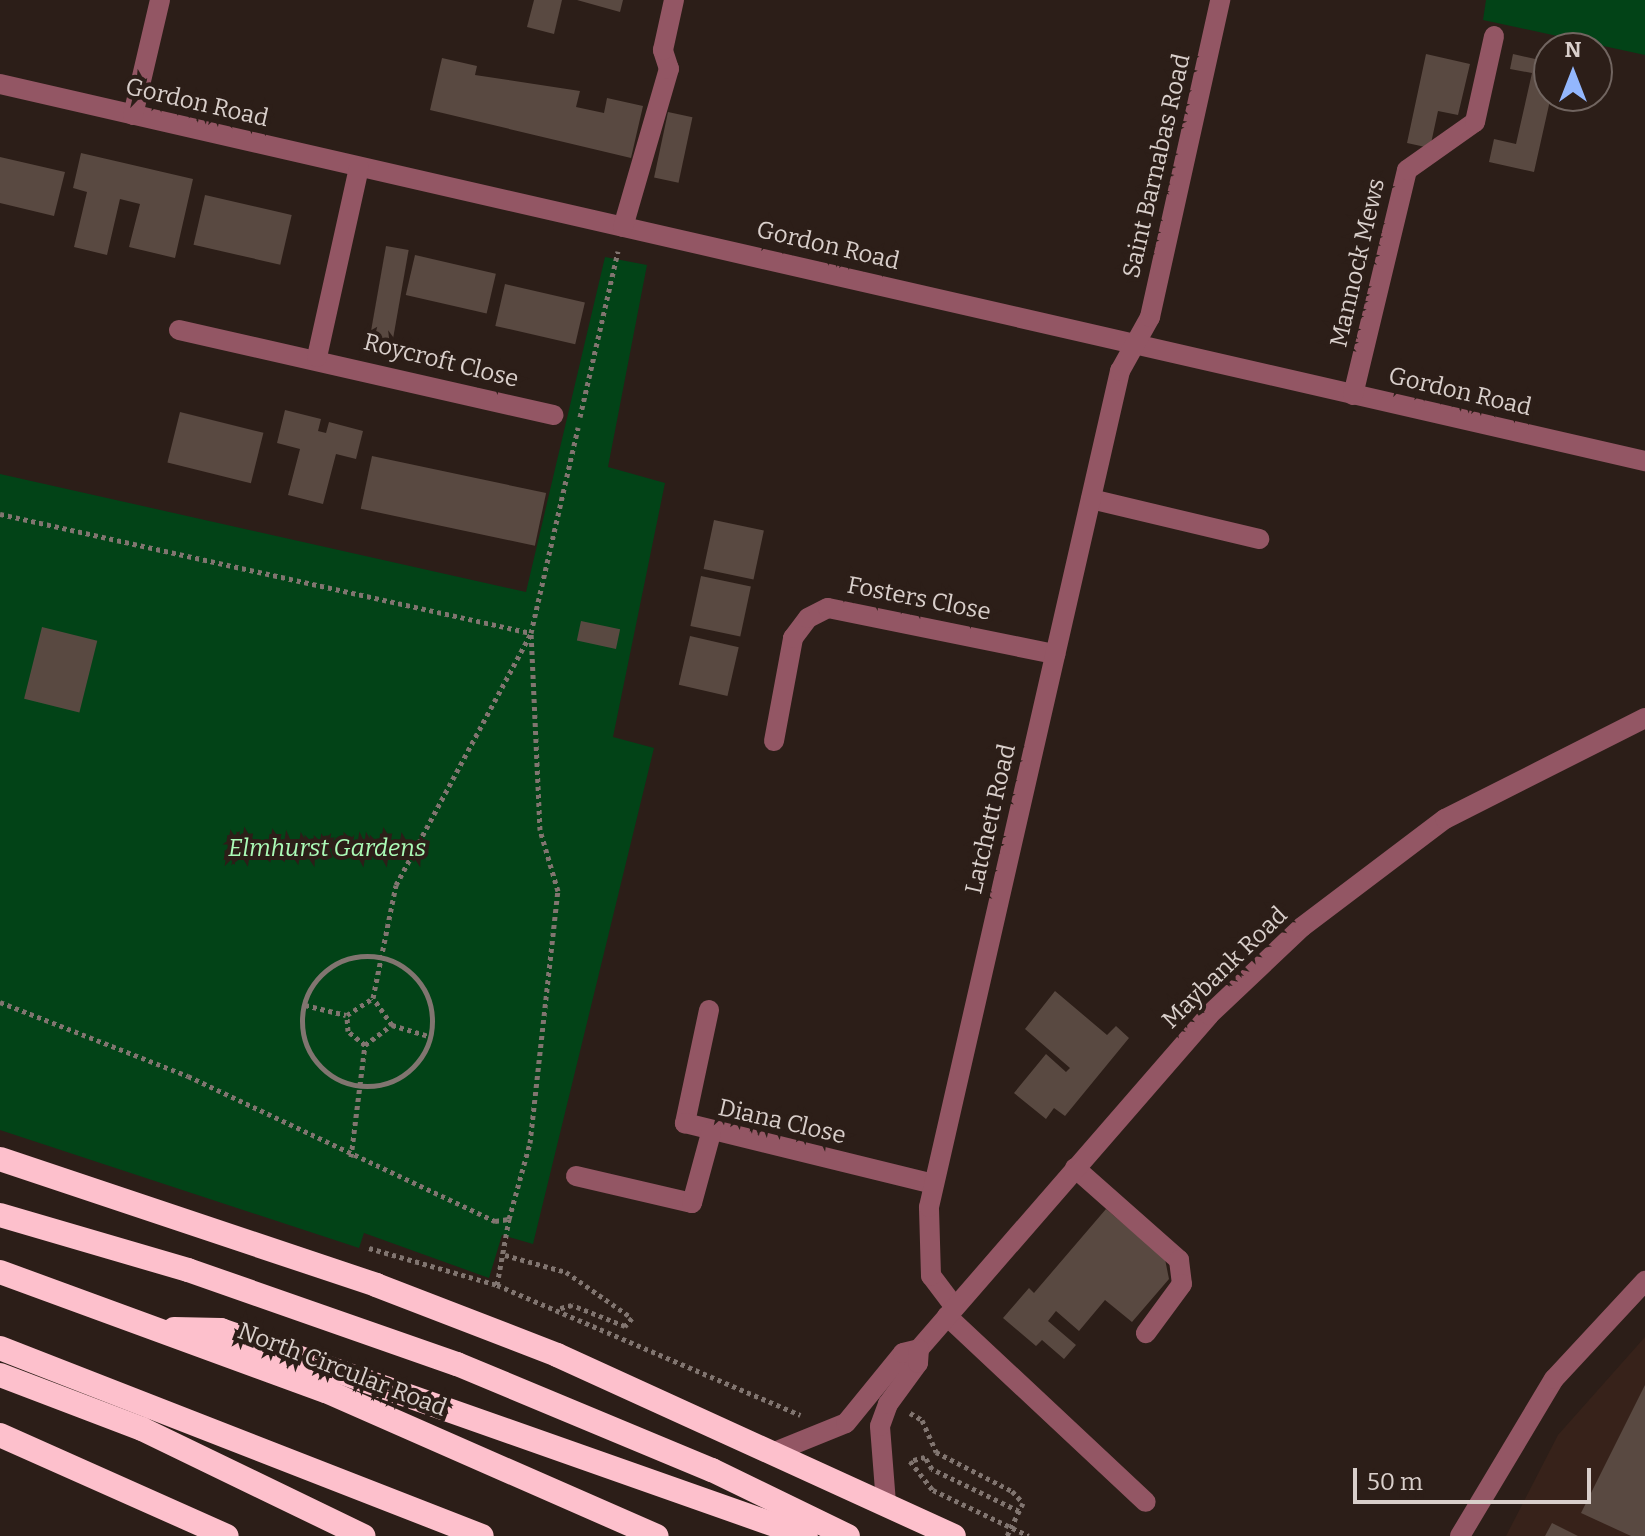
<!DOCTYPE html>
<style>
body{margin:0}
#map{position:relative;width:1645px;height:1536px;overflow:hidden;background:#2c1e18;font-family:Bitter,serif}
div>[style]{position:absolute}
.built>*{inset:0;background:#37221a}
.green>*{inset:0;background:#024317}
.building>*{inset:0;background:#594941;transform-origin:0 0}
.path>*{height:5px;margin-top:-2.5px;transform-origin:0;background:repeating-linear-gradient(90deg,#817570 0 4px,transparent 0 8px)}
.path>.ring{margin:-2.5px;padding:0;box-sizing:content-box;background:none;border:5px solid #817570;border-radius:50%}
.minor>*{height:20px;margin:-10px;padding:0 10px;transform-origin:10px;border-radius:10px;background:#935664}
.highway>*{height:24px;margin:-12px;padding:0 12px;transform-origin:12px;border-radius:12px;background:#fdc0cc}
span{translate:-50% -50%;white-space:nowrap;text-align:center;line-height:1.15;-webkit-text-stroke:8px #2c1e18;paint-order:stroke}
.street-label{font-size:24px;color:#d9cfcb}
.park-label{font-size:24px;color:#abfbb7;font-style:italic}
.north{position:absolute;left:1533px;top:32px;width:80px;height:80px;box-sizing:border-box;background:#2c1e18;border:2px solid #716560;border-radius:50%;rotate:0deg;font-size:22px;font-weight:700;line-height:32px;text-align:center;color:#d9cfcb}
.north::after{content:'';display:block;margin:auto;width:28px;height:36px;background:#93b7fd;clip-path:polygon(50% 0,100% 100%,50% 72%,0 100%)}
.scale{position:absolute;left:1353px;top:1468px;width:238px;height:36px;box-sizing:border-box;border:4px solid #d9cfcb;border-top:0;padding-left:10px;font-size:24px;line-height:28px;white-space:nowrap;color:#d9cfcb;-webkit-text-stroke:6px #2c1e18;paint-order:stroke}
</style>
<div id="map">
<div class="built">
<i style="clip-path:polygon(1645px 1337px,1645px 1536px,1506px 1536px,1558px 1435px)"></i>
</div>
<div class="green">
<i style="clip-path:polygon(1486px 0,1645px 0,1645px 55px,1483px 20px)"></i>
<i style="clip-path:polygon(605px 257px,647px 265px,608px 467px,665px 483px,613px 737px,654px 748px,533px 1244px,502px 1235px,489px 1278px,364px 1233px,359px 1248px,0 1130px,0 474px,526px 592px)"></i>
</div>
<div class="building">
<i style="clip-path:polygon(534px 0,562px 0,554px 34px,527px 27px)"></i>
<i style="clip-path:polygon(577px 0,623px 0,620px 12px)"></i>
<i style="clip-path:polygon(1426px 54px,1470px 64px,1458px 115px,1438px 111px,1430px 148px,1407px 143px)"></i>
<i style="clip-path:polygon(1513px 54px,1549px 62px,1551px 96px,1534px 172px,1489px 162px,1494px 139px,1516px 144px,1532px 73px,1510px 69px)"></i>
<i style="clip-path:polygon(442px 58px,477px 66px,475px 75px,580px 91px,576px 107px,604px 113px,607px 98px,643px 106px,631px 158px,430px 110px)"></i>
<i style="left:668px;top:112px;width:25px;height:67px;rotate:12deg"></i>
<i style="clip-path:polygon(81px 153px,193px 179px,175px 258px,129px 247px,140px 204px,120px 199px,107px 255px,74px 247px,87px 192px,73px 188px)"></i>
<i style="clip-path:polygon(0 157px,65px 172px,54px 216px,0 203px)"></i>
<i style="left:205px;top:195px;width:89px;height:51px;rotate:13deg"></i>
<i style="left:386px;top:246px;width:23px;height:105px;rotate:10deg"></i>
<i style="left:415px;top:255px;width:83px;height:41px;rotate:13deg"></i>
<i style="left:505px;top:284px;width:82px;height:43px;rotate:13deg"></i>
<i style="clip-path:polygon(285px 410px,321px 419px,318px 431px,326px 433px,329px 422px,363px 431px,356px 459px,336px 454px,323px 504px,288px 495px,300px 449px,277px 443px)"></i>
<i style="left:180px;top:412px;width:86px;height:52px;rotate:14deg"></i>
<i style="left:372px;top:456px;width:178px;height:54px;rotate:12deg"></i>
<i style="left:714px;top:520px;width:51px;height:50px;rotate:12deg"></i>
<i style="left:701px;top:576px;width:51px;height:51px;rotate:12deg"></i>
<i style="left:581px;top:621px;width:40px;height:20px;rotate:12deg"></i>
<i style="left:42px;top:627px;width:57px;height:74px;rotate:14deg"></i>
<i style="left:690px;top:636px;width:50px;height:50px;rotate:13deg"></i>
<i style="clip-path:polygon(1055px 991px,1107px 1035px,1116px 1026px,1129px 1038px,1065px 1116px,1054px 1108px,1046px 1119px,1014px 1093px,1046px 1054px,1066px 1072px,1070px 1068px,1025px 1029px)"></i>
<i style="clip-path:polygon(1106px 1209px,1165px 1259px,1169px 1279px,1132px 1322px,1105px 1300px,1079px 1331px,1056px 1311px,1048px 1321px,1076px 1345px,1064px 1359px,1042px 1340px,1036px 1346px,1003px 1318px,1029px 1288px,1034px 1293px)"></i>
<i style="clip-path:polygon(1645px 1385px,1645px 1536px,1631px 1536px,1581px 1513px)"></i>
<i style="clip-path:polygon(1552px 1523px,1578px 1536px,1545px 1536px)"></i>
</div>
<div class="path">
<i style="left:580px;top:417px;width:170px;rotate:-77.1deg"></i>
<i style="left:0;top:514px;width:544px;rotate:12.63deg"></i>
<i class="ring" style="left:302px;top:956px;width:125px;height:125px"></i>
<i style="left:373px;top:998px;width:115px;rotate:-78.5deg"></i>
<i style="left:396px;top:885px;width:286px;rotate:-61.8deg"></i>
<i style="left:531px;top:633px;width:211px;rotate:-77.1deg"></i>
<i style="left:0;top:1002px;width:202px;rotate:21.5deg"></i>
<i style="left:188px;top:1076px;width:340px;rotate:25.3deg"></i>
<i style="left:495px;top:1221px;width:14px;rotate:-8deg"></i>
<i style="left:509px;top:1219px;width:79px;rotate:-74.6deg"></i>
<i style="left:530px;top:1143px;width:254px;rotate:-83.7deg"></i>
<i style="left:558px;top:891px;width:64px;rotate:-106.4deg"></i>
<i style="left:540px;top:830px;width:197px;rotate:-92.6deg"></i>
<i style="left:305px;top:1005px;width:42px;rotate:13.7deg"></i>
<i style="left:392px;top:1025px;width:42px;rotate:16.7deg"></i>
<i style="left:365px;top:1045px;width:22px;rotate:-141deg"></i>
<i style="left:348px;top:1031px;width:16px;rotate:-94deg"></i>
<i style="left:347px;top:1015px;width:31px;rotate:-33deg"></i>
<i style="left:365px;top:1045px;width:34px;rotate:-37deg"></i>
<i style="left:392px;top:1025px;width:33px;rotate:-125deg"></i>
<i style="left:351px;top:1157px;width:113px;rotate:-82.9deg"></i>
<i style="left:369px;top:1248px;width:133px;rotate:16.1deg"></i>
<i style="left:497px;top:1285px;width:330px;rotate:23.2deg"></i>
<i style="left:505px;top:1255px;width:63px;rotate:15.6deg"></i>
<i style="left:566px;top:1272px;width:80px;rotate:34.9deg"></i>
<i style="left:632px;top:1318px;width:11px;rotate:131deg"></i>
<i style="left:625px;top:1326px;width:57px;rotate:-158.4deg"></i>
<i style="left:572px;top:1305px;width:16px;rotate:165deg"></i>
<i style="left:497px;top:1285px;width:67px;rotate:-79.7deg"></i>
<i style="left:910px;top:1413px;width:14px;rotate:30deg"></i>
<i style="left:922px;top:1420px;width:35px;rotate:66deg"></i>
<i style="left:936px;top:1452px;width:85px;rotate:27.2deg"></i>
<i style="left:1012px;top:1491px;width:16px;rotate:47deg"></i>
<i style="left:1023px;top:1503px;width:37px;rotate:116deg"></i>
<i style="left:1019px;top:1511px;width:97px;rotate:-154.2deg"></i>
<i style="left:932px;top:1469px;width:14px;rotate:-120deg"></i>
<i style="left:925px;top:1457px;width:16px;rotate:165deg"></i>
<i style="left:910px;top:1461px;width:37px;rotate:52deg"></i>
<i style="left:933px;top:1490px;width:106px;rotate:25.6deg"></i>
</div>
<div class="minor">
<i style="left:0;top:84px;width:1688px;rotate:12.91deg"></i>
<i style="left:133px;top:115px;width:118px;rotate:-76.8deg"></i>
<i style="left:623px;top:227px;width:165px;rotate:-73.8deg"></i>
<i style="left:669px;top:69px;width:20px;rotate:-108deg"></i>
<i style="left:663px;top:50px;width:51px;rotate:-77.6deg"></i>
<i style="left:179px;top:330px;width:384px;rotate:12.8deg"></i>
<i style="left:317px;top:357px;width:194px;rotate:-77.5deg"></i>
<i style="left:1353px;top:395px;width:231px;rotate:-76.5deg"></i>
<i style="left:1407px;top:170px;width:83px;rotate:-35.2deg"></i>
<i style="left:1475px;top:122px;width:88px;rotate:-77.5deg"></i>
<i style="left:1091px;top:499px;width:173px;rotate:13.4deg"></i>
<i style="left:774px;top:741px;width:105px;rotate:-79.5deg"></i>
<i style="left:793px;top:638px;width:25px;rotate:-53deg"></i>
<i style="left:808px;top:618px;width:22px;rotate:-27deg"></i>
<i style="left:828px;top:608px;width:232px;rotate:11.5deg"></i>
<i style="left:709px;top:1010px;width:116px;rotate:102deg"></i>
<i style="left:685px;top:1123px;width:256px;rotate:13.8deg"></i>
<i style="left:1075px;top:1168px;width:139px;rotate:41.5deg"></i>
<i style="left:1179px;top:1260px;width:24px;rotate:83deg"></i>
<i style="left:1182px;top:1284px;width:61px;rotate:126.3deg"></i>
<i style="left:576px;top:1176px;width:119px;rotate:13.1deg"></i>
<i style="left:692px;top:1203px;width:73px;rotate:-74.8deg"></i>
<i style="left:954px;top:1306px;width:38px;rotate:-127deg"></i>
<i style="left:931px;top:1276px;width:69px;rotate:-91.7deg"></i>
<i style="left:929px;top:1207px;width:858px;rotate:-77.13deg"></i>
<i style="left:1120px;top:371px;width:62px;rotate:-60.9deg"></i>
<i style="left:1150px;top:317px;width:325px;rotate:-77.5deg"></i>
<i style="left:947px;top:1316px;width:272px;rotate:43.1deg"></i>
<i style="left:777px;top:1451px;width:74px;rotate:-22.1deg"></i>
<i style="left:846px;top:1423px;width:90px;rotate:-50.8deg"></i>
<i style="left:903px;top:1353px;width:16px;rotate:-14deg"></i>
<i style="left:919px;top:1349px;width:442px;rotate:-49deg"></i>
<i style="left:1209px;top:1015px;width:128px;rotate:-43.4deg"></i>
<i style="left:1302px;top:927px;width:179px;rotate:-37.1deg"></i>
<i style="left:1445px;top:819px;width:224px;rotate:-26.8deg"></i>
<i style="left:886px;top:1503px;width:77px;rotate:-94.5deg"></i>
<i style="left:880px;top:1426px;width:23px;rotate:-70deg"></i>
<i style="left:888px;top:1404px;width:51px;rotate:-53.8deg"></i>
<i style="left:918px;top:1363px;width:14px;rotate:-86deg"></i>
<i style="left:1460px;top:1536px;width:183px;rotate:-59.1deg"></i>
<i style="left:1554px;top:1379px;width:134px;rotate:-47.1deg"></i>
</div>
<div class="highway">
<i style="left:0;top:1159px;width:397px;rotate:18.5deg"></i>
<i style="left:376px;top:1285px;width:194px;rotate:21.1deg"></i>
<i style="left:557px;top:1355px;width:436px;rotate:24.5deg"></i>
<i style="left:0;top:1215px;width:196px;rotate:16.3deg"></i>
<i style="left:188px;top:1270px;width:285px;rotate:19.3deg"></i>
<i style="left:457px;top:1364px;width:276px;rotate:22.6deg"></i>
<i style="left:712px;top:1470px;width:151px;rotate:25.9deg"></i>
<i style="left:0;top:1272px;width:347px;rotate:20.1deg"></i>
<i style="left:326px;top:1391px;width:361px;rotate:23.7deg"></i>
<i style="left:174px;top:1329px;width:47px;rotate:1.2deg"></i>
<i style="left:221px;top:1330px;width:620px;rotate:19.4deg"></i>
<i style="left:0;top:1348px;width:517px;rotate:21.31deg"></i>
<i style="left:0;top:1375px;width:152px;rotate:20.8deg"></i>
<i style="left:142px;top:1429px;width:246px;rotate:25.8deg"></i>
<i style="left:0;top:1435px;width:248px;rotate:24deg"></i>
</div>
<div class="street-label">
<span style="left:197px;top:103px;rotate:13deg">Gordon Road</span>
<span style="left:1157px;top:166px;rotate:-77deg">Saint Barnabas Road</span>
<span style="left:828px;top:246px;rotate:13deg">Gordon Road</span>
<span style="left:1358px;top:263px;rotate:-77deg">Mannock Mews</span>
<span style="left:441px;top:361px;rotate:14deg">Roycroft Close</span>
<span style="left:1460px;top:392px;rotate:13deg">Gordon Road</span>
<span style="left:919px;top:599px;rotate:11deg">Fosters Close</span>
<span style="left:991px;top:819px;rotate:-77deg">Latchett Road</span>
<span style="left:1225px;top:968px;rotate:-44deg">Maybank Road</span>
<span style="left:782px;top:1122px;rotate:13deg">Diana Close</span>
<span style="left:342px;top:1370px;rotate:21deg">North Circular Road</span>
</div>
<div class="park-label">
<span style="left:327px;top:849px">Elmhurst Gardens</span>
</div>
<div class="north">N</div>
<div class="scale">50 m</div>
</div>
